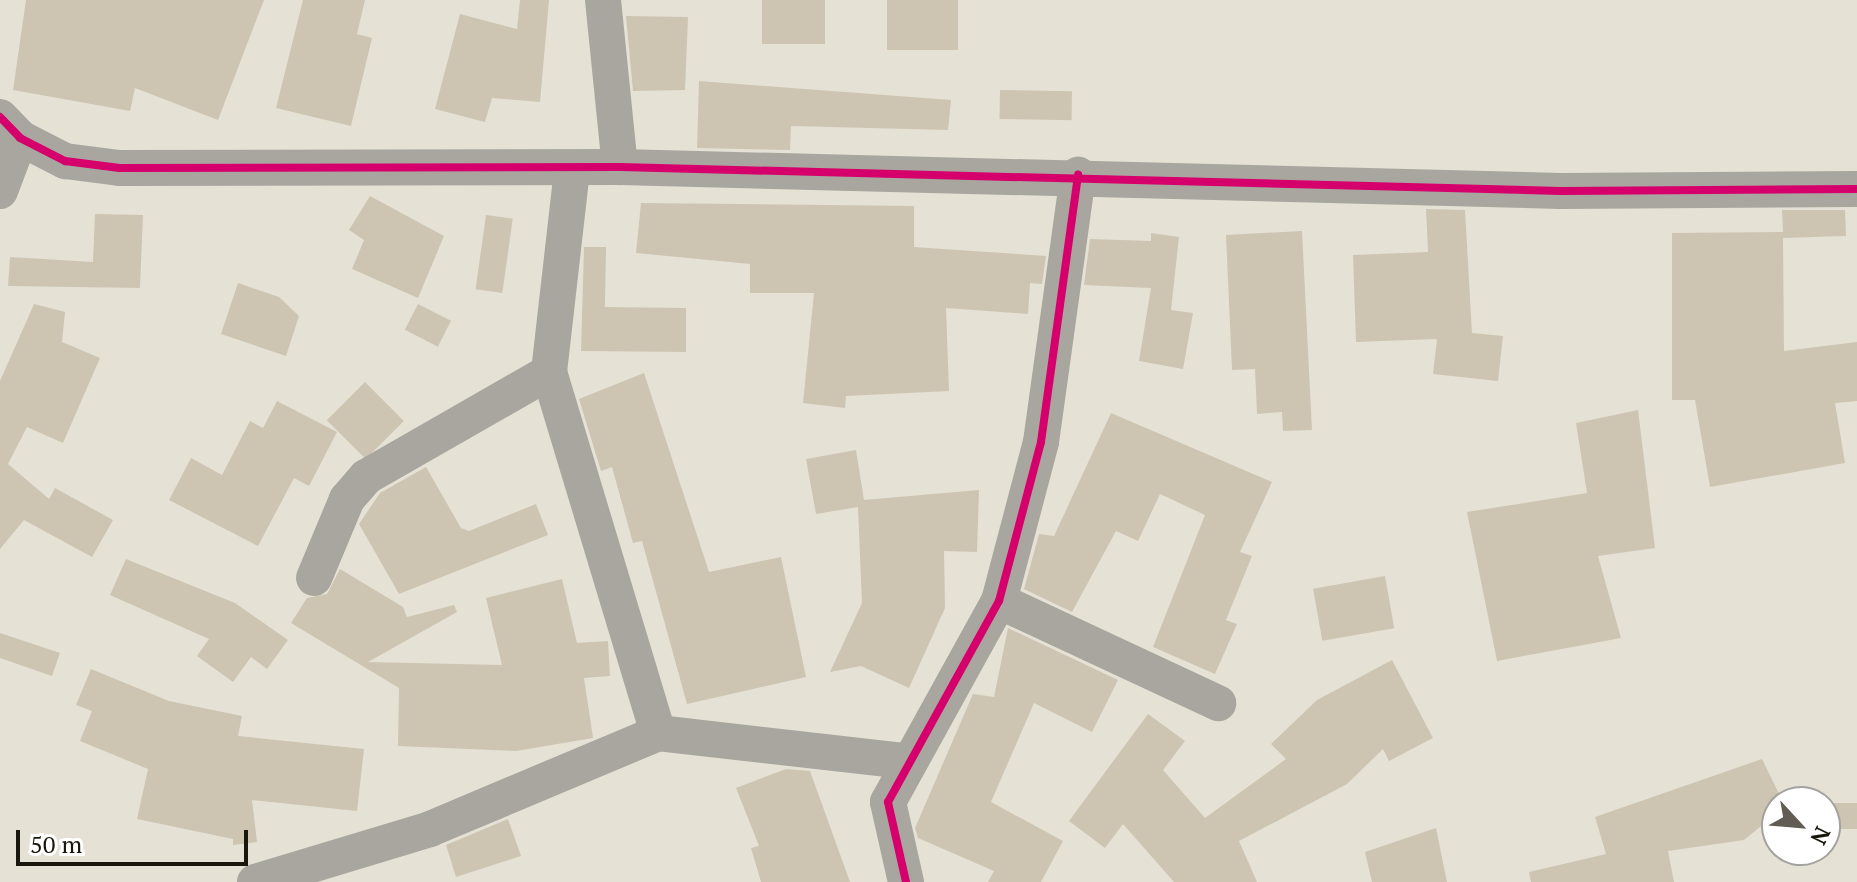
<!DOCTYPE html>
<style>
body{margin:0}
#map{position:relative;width:1857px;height:882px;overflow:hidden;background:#e6e1d5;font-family:"PT Serif",serif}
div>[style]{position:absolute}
.building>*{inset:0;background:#cdc5b2;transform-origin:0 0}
.street>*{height:36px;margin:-18px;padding:0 18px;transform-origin:18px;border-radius:18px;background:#a8a69f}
.cycleway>*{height:8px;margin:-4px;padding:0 4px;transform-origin:4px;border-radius:4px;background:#d6006c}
span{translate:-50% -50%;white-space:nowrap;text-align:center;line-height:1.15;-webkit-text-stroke:7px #fff;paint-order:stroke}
.north{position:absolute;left:1761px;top:786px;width:80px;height:80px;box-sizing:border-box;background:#fff;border:2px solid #a3a29f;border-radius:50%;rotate:116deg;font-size:22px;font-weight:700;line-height:32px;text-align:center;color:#19160e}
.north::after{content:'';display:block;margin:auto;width:28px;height:36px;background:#615d54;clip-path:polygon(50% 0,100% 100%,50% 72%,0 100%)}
.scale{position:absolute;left:16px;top:830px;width:232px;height:36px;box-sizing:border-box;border:4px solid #19160e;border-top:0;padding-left:10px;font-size:24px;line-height:28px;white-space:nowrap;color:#19160e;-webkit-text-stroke:6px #fff;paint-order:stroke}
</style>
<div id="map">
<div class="building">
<i style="clip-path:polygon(26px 0,264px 0,218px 120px,135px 88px,130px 111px,13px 90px)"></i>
<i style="clip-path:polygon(303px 0,365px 0,357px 34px,372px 38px,351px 126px,276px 108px)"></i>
<i style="clip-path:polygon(520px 0,549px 0,540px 102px,492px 98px,485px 122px,435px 109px,460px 14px,517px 29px)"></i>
<i style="left:762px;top:0;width:63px;height:44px"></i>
<i style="left:887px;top:0;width:71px;height:50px"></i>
<i style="clip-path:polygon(626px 16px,688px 17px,685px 90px,633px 91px)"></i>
<i style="clip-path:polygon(699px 81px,951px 100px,948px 130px,791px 126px,790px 150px,697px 148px)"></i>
<i style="left:1000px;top:90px;width:72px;height:29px;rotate:1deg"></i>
<i style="clip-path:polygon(370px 196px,444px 236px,418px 298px,352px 269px,364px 240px,349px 230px)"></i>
<i style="clip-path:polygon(641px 203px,914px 206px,914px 247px,1046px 256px,1042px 284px,1030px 283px,1028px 314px,946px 308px,949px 391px,846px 396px,845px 408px,803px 403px,814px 293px,750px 293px,750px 264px,636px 253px)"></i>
<i style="clip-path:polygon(1426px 209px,1465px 210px,1472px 333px,1503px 336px,1498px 381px,1433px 374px,1437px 339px,1356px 342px,1353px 255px,1428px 252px)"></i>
<i style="clip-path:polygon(1782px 210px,1845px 210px,1846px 236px,1783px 238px,1784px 351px,1857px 342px,1857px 401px,1835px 403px,1845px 463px,1710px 487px,1695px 400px,1672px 400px,1672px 233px,1783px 232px)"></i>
<i style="clip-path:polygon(95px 214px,143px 215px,140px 288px,8px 286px,10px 257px,93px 262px)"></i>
<i style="left:486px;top:215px;width:27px;height:75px;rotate:8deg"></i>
<i style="clip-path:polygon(1302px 231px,1312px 430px,1283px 431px,1282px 412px,1257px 414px,1255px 369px,1232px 370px,1226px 235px)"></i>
<i style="clip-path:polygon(1151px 233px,1179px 237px,1171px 310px,1193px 313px,1183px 369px,1139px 361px,1151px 288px,1084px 285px,1090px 239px,1151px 241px)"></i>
<i style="clip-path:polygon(584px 247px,606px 247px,605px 307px,686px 308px,686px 352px,581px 351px)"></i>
<i style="clip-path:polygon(238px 283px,279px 297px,299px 316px,286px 356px,221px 334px)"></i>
<i style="clip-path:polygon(34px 304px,65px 312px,62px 342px,100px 358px,63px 443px,27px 427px,8px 464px,49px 499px,55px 488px,113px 520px,92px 557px,24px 520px,0 549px,0 381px)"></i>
<i style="left:418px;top:304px;width:37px;height:29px;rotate:27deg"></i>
<i style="clip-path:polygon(644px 373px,709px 572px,781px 557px,806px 677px,687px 704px,642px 541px,633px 543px,612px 467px,601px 471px,579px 399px)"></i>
<i style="left:365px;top:382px;width:55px;height:54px;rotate:45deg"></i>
<i style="clip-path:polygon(277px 401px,337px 432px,309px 486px,294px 478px,258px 546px,169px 500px,191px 458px,222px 475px,250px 421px,263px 428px)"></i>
<i style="clip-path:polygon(1638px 410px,1655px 548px,1598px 556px,1621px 638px,1497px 661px,1467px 512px,1587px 493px,1576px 423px)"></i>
<i style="clip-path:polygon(1111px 413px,1272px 482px,1240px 552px,1252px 556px,1226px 620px,1237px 624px,1215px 674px,1153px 647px,1205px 515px,1160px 494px,1138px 541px,1116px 531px,1072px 612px,1024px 589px,1039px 534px,1054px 536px)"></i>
<i style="clip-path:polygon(856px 450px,864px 500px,979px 490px,977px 552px,944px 551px,945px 608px,909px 688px,861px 666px,830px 672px,862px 603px,858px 507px,816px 514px,806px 459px)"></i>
<i style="clip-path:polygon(426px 467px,461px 528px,469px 531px,536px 504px,548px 535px,399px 594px,359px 524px,380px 493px)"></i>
<i style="clip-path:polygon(126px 559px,235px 603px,288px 640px,267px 669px,251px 657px,233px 682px,197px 656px,209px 639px,110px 595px)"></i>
<i style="clip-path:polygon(340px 569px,403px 607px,407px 617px,454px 605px,457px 612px,368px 662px,502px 665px,486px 598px,562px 579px,577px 643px,608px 641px,610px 676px,584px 678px,593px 738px,516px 751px,398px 746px,399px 688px,291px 623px,307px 598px,327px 594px)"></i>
<i style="left:1385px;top:576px;width:53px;height:73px;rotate:80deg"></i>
<i style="clip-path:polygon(1008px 628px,1118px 680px,1092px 732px,1034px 703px,991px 802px,1063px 841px,1041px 882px,988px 882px,994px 871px,918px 838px,915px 828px,973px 694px,994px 697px)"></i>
<i style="clip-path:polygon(0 633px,60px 653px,52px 676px,0 658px)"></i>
<i style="clip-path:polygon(1392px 660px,1433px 738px,1389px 761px,1383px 749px,1347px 784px,1239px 841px,1257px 882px,1174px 882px,1123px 824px,1105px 848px,1069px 821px,1148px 714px,1185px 741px,1163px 770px,1205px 818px,1286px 759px,1271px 744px,1317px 700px)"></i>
<i style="clip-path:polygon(91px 669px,169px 701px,242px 716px,238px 736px,364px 749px,357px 811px,252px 800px,257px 842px,233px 845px,233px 839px,137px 819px,148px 769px,80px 741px,92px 711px,76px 705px)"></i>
<i style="clip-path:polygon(1762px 759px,1783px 802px,1777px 813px,1744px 840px,1668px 851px,1674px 882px,1531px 882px,1529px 872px,1606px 854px,1595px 817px)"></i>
<i style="clip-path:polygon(786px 769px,810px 771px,850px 882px,761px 882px,751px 848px,759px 846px,736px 788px)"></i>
<i style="left:1857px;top:803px;width:26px;height:29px;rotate:90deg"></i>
<i style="clip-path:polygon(508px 819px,521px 856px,456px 877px,446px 845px)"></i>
<i style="clip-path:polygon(1436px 828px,1447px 882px,1372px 882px,1365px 852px)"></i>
</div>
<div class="street">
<i style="left:603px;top:0;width:168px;rotate:84.2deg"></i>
<i style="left:0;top:117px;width:29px;rotate:46deg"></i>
<i style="left:20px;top:138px;width:51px;rotate:27.1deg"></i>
<i style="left:65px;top:161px;width:55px;rotate:7.3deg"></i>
<i style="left:120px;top:168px;width:500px;rotate:-0.11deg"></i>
<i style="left:620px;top:167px;width:941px;rotate:1.46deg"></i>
<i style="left:1561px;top:191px;width:296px;rotate:-0.4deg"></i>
<i style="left:572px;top:170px;width:203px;rotate:96.5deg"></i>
<i style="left:549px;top:372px;width:377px;rotate:73.2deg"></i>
<i style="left:0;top:191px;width:57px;rotate:-69.3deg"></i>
<i style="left:314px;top:578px;width:86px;rotate:-67.3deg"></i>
<i style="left:347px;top:499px;width:29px;rotate:-49deg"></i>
<i style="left:366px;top:477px;width:211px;rotate:-29.8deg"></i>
<i style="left:999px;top:601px;width:242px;rotate:25deg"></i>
<i style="left:255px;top:882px;width:183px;rotate:-16.8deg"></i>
<i style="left:430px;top:829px;width:247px;rotate:-22.8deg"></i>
<i style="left:658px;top:733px;width:249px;rotate:6.5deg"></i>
<i style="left:906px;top:882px;width:82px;rotate:-102.7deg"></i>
<i style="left:888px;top:802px;width:230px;rotate:-61.1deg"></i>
<i style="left:999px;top:601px;width:164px;rotate:-75.2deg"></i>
<i style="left:1041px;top:442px;width:270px;rotate:-82.1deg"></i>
</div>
<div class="cycleway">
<i style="left:0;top:117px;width:29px;rotate:46deg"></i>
<i style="left:20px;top:138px;width:51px;rotate:27.1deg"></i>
<i style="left:65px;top:161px;width:55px;rotate:7.3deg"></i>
<i style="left:120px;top:168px;width:500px;rotate:-0.11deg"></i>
<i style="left:620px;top:167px;width:941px;rotate:1.46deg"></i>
<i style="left:1561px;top:191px;width:296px;rotate:-0.4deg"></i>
<i style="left:906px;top:882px;width:82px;rotate:-102.7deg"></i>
<i style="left:888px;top:802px;width:230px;rotate:-61.1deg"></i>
<i style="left:999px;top:601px;width:164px;rotate:-75.2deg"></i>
<i style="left:1041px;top:442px;width:270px;rotate:-82.1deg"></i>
</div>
<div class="north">N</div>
<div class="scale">50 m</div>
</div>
